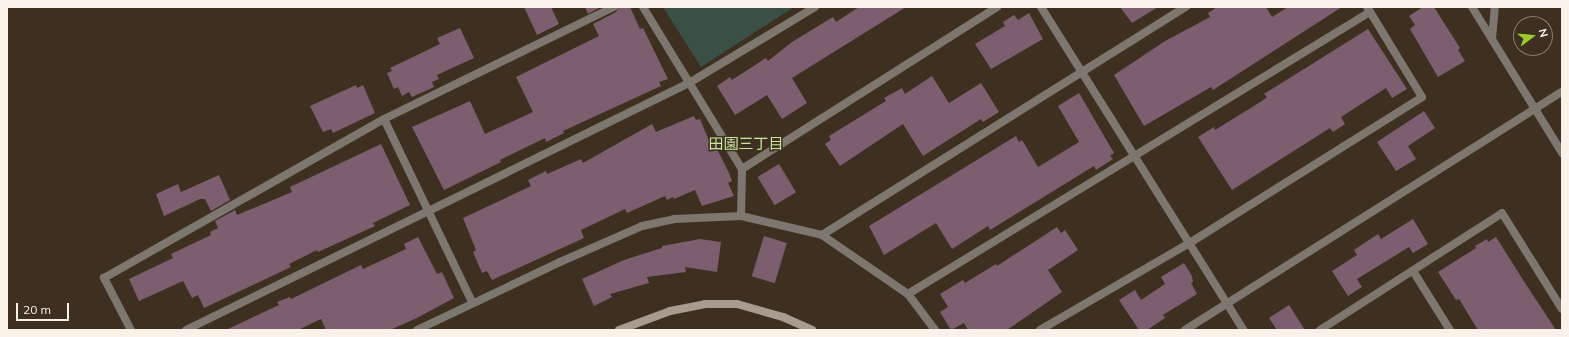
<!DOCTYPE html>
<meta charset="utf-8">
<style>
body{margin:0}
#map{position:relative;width:1569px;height:337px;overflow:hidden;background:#3e3021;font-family:Mulish,"Noto Sans JP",sans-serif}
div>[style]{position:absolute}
.green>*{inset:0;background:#3a5045}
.building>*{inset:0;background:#7c5e6f;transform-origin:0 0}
.minor>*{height:8px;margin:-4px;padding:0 4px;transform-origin:4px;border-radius:4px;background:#7d776f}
.tertiary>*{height:8px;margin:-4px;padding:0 4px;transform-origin:4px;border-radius:4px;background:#7d776f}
.secondary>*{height:8px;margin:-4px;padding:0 4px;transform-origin:4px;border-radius:4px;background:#a69d90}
span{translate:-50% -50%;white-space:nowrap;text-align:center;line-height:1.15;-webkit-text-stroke:3px #3e3021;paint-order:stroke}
.neighbourhood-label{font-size:15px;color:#c7e49b}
.frame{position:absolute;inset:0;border:8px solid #faf1e8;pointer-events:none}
.north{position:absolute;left:1513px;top:16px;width:40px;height:40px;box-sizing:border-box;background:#3e3021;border:1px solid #897d71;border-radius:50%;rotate:74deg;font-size:11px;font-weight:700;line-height:16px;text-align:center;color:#faf1e8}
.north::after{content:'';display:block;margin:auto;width:14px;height:18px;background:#9ccb32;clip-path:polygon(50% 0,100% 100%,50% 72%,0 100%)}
.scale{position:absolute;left:16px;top:303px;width:53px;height:18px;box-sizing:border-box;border:2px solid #faf1e8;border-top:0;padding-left:5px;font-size:12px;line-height:14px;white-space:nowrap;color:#faf1e8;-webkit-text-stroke:3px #3e3021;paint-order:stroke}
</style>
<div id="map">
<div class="green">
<i style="clip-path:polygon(663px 7px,794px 7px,701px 67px)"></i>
</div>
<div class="building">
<i style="clip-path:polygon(524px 7px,551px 7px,559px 24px,537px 35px)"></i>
<i style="clip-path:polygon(585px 7px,601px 7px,588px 14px)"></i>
<i style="clip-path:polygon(619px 7px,630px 7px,640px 29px,643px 28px,668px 79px,659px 82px,661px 86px,563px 131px,564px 133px,546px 142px,545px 138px,500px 160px,501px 162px,444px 190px,412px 127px,470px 101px,485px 134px,533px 112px,516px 77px,599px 36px,593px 24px,616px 12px)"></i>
<i style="clip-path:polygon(859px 7px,906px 7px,792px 78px,807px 103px,782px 119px,767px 95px,735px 115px,717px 86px,730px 77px,732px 80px,766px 58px,768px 61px,792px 42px,833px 17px,836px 22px)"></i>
<i style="clip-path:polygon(1120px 7px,1158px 7px,1132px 23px)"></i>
<i style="clip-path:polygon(1217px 7px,1266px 7px,1272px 17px,1288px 7px,1342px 7px,1213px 90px,1211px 87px,1144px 126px,1114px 75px,1165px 41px,1210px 17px,1208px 13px)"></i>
<i style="clip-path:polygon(1423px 7px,1434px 7px,1460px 48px,1458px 50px,1465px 61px,1438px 77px,1410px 29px,1415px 25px,1409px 16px)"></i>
<i style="clip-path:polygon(1029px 13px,1043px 39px,991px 69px,975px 44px,1005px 26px,1003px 22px,1014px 15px,1018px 20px)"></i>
<i style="clip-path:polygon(460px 28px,474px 58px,437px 75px,439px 79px,432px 82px,434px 87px,412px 97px,409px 92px,402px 96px,398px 87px,394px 89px,387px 73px,392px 71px,390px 68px,440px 44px,437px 38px)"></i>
<i style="clip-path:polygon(1368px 29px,1407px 89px,1392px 98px,1386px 88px,1341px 117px,1345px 124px,1333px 132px,1330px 128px,1232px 190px,1198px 137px,1214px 127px,1215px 130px,1262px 101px,1267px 97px,1264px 94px)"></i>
<i style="clip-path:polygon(932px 76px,949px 103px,981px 83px,999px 112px,983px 122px,981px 119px,923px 156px,903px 124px,840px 166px,825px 144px,831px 140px,829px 136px,886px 101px,884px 98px,902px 88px,905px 94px)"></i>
<i style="clip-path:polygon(356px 85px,357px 88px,363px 85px,375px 113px,333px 133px,331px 129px,323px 132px,310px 106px)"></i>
<i style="clip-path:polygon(1079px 93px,1114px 153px,1110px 156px,1113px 159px,1096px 170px,1094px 166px,990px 230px,988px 226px,952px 249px,936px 223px,884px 255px,869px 226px,1016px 136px,1019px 142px,1022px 140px,1038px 167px,1079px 142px,1058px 106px)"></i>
<i style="clip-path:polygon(1424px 111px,1435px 128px,1408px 146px,1416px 159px,1396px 171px,1377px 142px)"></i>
<i style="clip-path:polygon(694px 116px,696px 120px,700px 119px,710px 143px,713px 141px,729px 173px,732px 181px,728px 183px,734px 196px,702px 206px,695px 190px,674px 199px,673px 197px,667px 200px,665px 196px,627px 213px,625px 209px,581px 230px,584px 238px,492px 280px,487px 271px,482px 273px,473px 252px,476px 250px,463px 218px,531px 186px,528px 180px,546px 171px,547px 174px,581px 159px,583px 163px,652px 124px,656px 132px)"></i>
<i style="clip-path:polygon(381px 144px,410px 205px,373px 223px,375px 226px,318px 252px,317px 250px,289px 264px,291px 267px,204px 308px,198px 295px,192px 298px,183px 281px,139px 301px,129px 279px,173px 258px,171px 254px,211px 235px,210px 232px,218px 228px,215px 221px,235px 210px,237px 215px,292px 192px,290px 187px)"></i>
<i style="left:779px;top:164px;width:33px;height:25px;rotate:59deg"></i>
<i style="clip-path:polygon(219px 175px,230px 200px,211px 211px,205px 199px,200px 199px,164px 216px,156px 194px,178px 184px,181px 192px)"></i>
<i style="clip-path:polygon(1413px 219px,1428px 244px,1413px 253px,1409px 247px,1357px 279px,1362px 287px,1348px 296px,1332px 271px,1357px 255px,1354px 250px,1378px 234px,1381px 239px)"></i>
<i style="clip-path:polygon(1057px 227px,1061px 233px,1065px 230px,1078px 250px,1048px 270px,1062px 292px,1007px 330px,968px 330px,964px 323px,951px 330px,940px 312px,948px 307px,940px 294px,963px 280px,965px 283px,996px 264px,997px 266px)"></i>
<i style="left:764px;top:236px;width:24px;height:42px;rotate:17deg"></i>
<i style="clip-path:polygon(418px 237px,437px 274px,442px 272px,454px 298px,417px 318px,390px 330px,326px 330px,321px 319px,298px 330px,226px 330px,279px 305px,277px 302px,290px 297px,291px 299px,361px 265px,363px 269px,406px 249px,404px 244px)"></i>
<i style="clip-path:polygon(1496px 237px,1525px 283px,1556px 330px,1478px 330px,1459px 299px,1456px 300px,1438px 272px,1476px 248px,1475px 246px,1487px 239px,1488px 242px)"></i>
<i style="clip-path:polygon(700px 239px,721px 242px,717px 272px,685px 267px,686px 272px,647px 277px,649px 283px,610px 294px,612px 297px,594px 306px,582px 279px,624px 260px,662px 248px,662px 246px)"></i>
<i style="clip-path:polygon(1184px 263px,1192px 276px,1193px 282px,1191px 283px,1197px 294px,1163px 315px,1165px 318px,1147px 330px,1139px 330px,1119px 300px,1135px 290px,1141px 300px,1165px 284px,1161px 277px)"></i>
<i style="clip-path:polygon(1289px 305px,1305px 330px,1277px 330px,1269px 318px)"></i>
</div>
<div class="minor">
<i style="left:643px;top:7px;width:190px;rotate:58.6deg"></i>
<i style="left:742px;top:169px;width:47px;rotate:91.2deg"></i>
<i style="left:1041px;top:7px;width:381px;rotate:57.9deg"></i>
<i style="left:1492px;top:39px;width:32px;rotate:-85deg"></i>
<i style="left:384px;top:119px;width:203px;rotate:64.3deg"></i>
<i style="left:742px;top:169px;width:302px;rotate:-32.4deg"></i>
<i style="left:822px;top:235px;width:430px;rotate:-32.1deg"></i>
<i style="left:1413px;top:271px;width:70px;rotate:57.9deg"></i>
<i style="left:908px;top:294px;width:541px;rotate:-31.4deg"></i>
<i style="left:131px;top:330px;width:59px;rotate:-117.4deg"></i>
<i style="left:104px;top:278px;width:322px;rotate:-29.6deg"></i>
<i style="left:384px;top:119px;width:256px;rotate:-26deg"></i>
<i style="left:186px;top:330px;width:560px;rotate:-26.15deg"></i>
<i style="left:689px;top:83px;width:147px;rotate:-31.1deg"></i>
<i style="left:417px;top:330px;width:158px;rotate:-25.4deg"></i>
<i style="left:560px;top:262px;width:90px;rotate:-23.7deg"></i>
<i style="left:642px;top:226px;width:33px;rotate:-12deg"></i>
<i style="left:674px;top:219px;width:67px;rotate:-2.6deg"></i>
<i style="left:741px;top:216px;width:83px;rotate:13.2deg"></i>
<i style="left:822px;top:235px;width:104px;rotate:34.5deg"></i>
<i style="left:908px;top:294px;width:45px;rotate:53.1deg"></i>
<i style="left:1040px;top:330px;width:171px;rotate:-30.2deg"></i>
<i style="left:1188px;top:244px;width:276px;rotate:-32.1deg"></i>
<i style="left:1422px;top:97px;width:105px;rotate:-121.4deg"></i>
<i style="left:1320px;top:330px;width:216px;rotate:-32.7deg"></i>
<i style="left:1502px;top:213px;width:113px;rotate:58deg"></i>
</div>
<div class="tertiary">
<i style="left:1472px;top:7px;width:172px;rotate:58.3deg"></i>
<i style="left:1185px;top:330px;width:446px;rotate:-32.3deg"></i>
</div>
<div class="secondary">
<i style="left:619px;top:330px;width:54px;rotate:-20.4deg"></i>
<i style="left:670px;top:311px;width:36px;rotate:-11deg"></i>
<i style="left:705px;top:304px;width:32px"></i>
<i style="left:737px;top:304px;width:48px;rotate:15.8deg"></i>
<i style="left:783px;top:317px;width:32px;rotate:24deg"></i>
</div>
<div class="neighbourhood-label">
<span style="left:746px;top:144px">田園三丁目</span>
</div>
<div class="frame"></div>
<div class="north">N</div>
<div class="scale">20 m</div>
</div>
